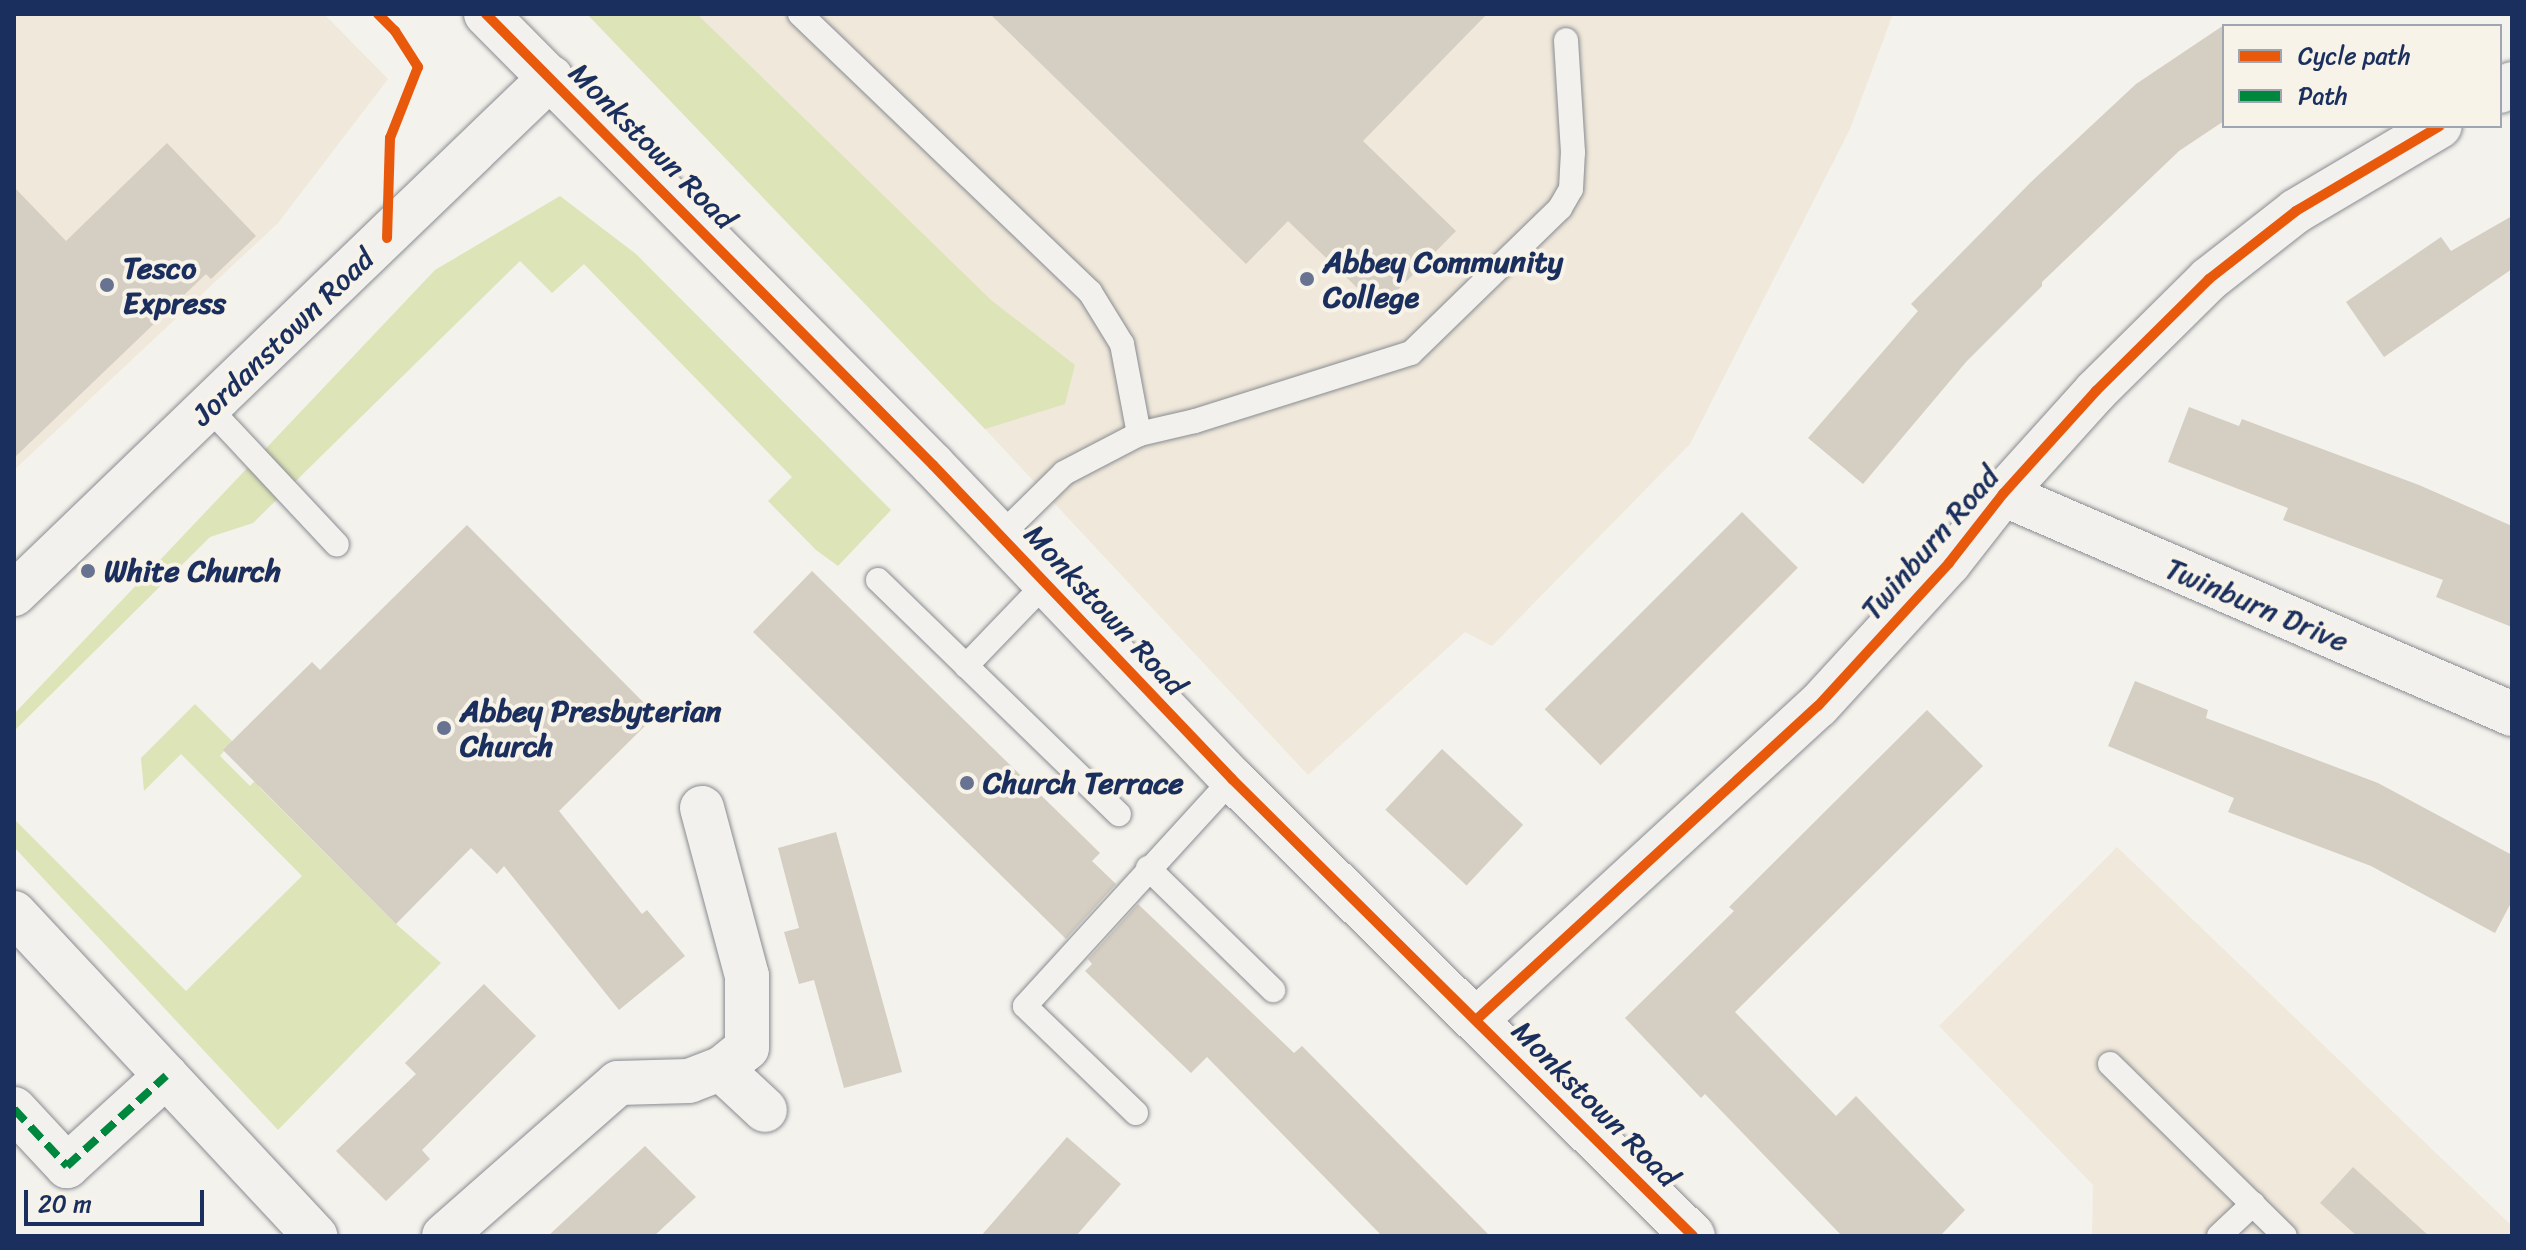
<!DOCTYPE html>
<style>
body{margin:0}
#map{position:relative;width:2526px;height:1250px;overflow:hidden;background:#f4f2ec;font-family:Sriracha,sans-serif}
div>[style]{position:absolute}
.built>*{inset:0;background:#f0e8da}
.green>*{inset:0;background:#dde4b7}
.building>*{inset:0;background:#d5cec2;transform-origin:0 0}
.roads{filter:drop-shadow(0 0 2px #898c92) drop-shadow(0 0 2px #898c92)}
.lane>*{height:24px;margin:-12px;padding:0 12px;transform-origin:12px;border-radius:12px;background:#f2f1ed}
.street>*{height:44px;margin:-22px;padding:0 22px;transform-origin:22px;border-radius:22px;background:#f2f1ed}
.secondary>*{height:44px;margin:-22px;padding:0 22px;transform-origin:22px;border-radius:22px;background:#f2f1ed}
.quiet>*{height:8px;margin-top:-4px;transform-origin:0;background:repeating-linear-gradient(90deg,#00873e 0 16px,transparent 0 24px)}
.cycleway>*{height:10px;margin:-5px;padding:0 5px;transform-origin:5px;border-radius:5px;background:#e8590c}
.dots>*{width:22px;height:22px;translate:-50% -50%;box-sizing:border-box;border:4px solid #f7f3e8;border-radius:50%}
span{translate:-50% -50%;white-space:nowrap;text-align:center;line-height:1.15;-webkit-text-stroke:8px #f7f3e8;paint-order:stroke}
.street-label{font-size:30px;color:#1b2f5e}
.poi-label{font-size:30px;color:#1b2f5e;font-weight:700}
.left{translate:0 -50%;text-align:left}
.frame{position:absolute;inset:0;border:16px solid #1b2f5e;pointer-events:none}
.legend{position:absolute;left:2222px;top:24px;width:280px;height:104px;box-sizing:border-box;background:#f7f3e8;border:2px solid #9fa5b1;margin:0;padding:10px 14px;list-style:none;font-size:24px;color:#1b2f5e}
.legend li{display:flex;align-items:center;gap:16px;height:40px}
.legend b{width:40px;border:2px solid #9fa5b1}
.scale{position:absolute;left:24px;top:1190px;width:180px;height:36px;box-sizing:border-box;border:4px solid #1b2f5e;border-top:0;padding-left:10px;font-size:24px;line-height:28px;white-space:nowrap;color:#1b2f5e;-webkit-text-stroke:6px #f7f3e8;paint-order:stroke}
</style>
<div id="map">
<div class="built">
<i style="clip-path:polygon(14px 14px,324px 14px,388px 79px,278px 223px,14px 470px)"></i>
<i style="clip-path:polygon(587px 14px,1893px 14px,1850px 129px,1690px 444px,1492px 646px,1465px 632px,1308px 775px,985px 429px)"></i>
<i style="clip-path:polygon(2117px 847px,2512px 1226px,2512px 1236px,2092px 1236px,2093px 1185px,1939px 1026px)"></i>
</div>
<div class="green">
<i style="clip-path:polygon(587px 14px,697px 14px,991px 300px,1075px 365px,1065px 404px,985px 429px)"></i>
<i style="clip-path:polygon(560px 196px,636px 254px,891px 510px,838px 566px,816px 550px,768px 501px,792px 477px,584px 264px,552px 293px,520px 261px,253px 523px,210px 537px,14px 731px,14px 714px,435px 270px)"></i>
<i style="clip-path:polygon(195px 704px,232px 741px,220px 756px,250px 786px,262px 773px,259px 787px,396px 924px,441px 963px,278px 1130px,14px 847px,14px 819px,186px 991px,302px 876px,181px 754px,144px 791px,141px 758px)"></i>
</div>
<div class="building">
<i style="clip-path:polygon(990px 14px,1487px 14px,1363px 141px,1456px 231px,1379px 309px,1288px 221px,1246px 264px)"></i>
<i style="clip-path:polygon(2224px 25px,2224px 121px,2179px 151px,2042px 282px,2042px 286px,1966px 362px,1863px 484px,1808px 438px,1918px 311px,1911px 304px,2031px 182px,2136px 84px)"></i>
<i style="clip-path:polygon(167px 143px,256px 236px,211px 279px,206px 274px,14px 458px,14px 187px,66px 241px)"></i>
<i style="clip-path:polygon(2512px 216px,2512px 269px,2384px 357px,2346px 302px,2441px 237px,2451px 251px)"></i>
<i style="clip-path:polygon(2189px 407px,2239px 426px,2242px 419px,2419px 485px,2512px 526px,2512px 627px,2436px 597px,2443px 580px,2283px 520px,2288px 508px,2168px 462px)"></i>
<i style="left:1742px;top:512px;width:79px;height:279px;rotate:45deg"></i>
<i style="clip-path:polygon(467px 525px,656px 715px,559px 811px,642px 914px,647px 910px,685px 956px,619px 1010px,504px 866px,497px 874px,471px 848px,396px 924px,223px 750px,312px 662px,320px 670px)"></i>
<i style="clip-path:polygon(812px 571px,1100px 853px,1092px 861px,1116px 884px,1066px 939px,753px 632px)"></i>
<i style="clip-path:polygon(2135px 681px,2208px 710px,2206px 718px,2378px 783px,2512px 855px,2512px 901px,2495px 933px,2371px 866px,2228px 812px,2234px 798px,2108px 746px)"></i>
<i style="clip-path:polygon(1927px 710px,1983px 766px,1735px 1012px,1836px 1116px,1856px 1096px,1965px 1210px,1940px 1236px,1842px 1236px,1705px 1094px,1701px 1098px,1625px 1018px,1734px 911px,1729px 907px)"></i>
<i style="left:1442px;top:749px;width:111px;height:83px;rotate:43deg"></i>
<i style="clip-path:polygon(836px 832px,902px 1072px,844px 1088px,814px 980px,799px 984px,784px 932px,799px 928px,778px 848px)"></i>
<i style="clip-path:polygon(1138px 904px,1294px 1053px,1302px 1046px,1490px 1236px,1382px 1236px,1207px 1057px,1191px 1073px,1085px 971px,1092px 964px,1088px 959px)"></i>
<i style="clip-path:polygon(484px 984px,536px 1036px,422px 1150px,430px 1159px,386px 1201px,336px 1151px,416px 1074px,405px 1063px)"></i>
<i style="clip-path:polygon(1067px 1137px,1121px 1184px,1076px 1236px,981px 1236px)"></i>
<i style="clip-path:polygon(645px 1146px,696px 1197px,654px 1236px,548px 1236px)"></i>
<i style="clip-path:polygon(2353px 1167px,2429px 1236px,2357px 1236px,2320px 1203px)"></i>
</div>
<div class="roads">
<div class="lane">
<i style="left:800px;top:14px;width:402px;rotate:43.8deg"></i>
<i style="left:1090px;top:292px;width:61px;rotate:58.4deg"></i>
<i style="left:1122px;top:344px;width:92px;rotate:79.3deg"></i>
<i style="left:209px;top:408px;width:187px;rotate:46.9deg"></i>
<i style="left:1001px;top:535px;width:88px;rotate:-44.5deg"></i>
<i style="left:1064px;top:473px;width:85px;rotate:-27.5deg"></i>
<i style="left:1139px;top:434px;width:57px;rotate:-13.1deg"></i>
<i style="left:1195px;top:421px;width:226px;rotate:-17.5deg"></i>
<i style="left:1411px;top:353px;width:208px;rotate:-44.2deg"></i>
<i style="left:1560px;top:208px;width:22px;rotate:-60deg"></i>
<i style="left:1571px;top:189px;width:37px;rotate:-87deg"></i>
<i style="left:1573px;top:152px;width:112px;rotate:-93.6deg"></i>
<i style="left:878px;top:580px;width:336px;rotate:44.2deg"></i>
<i style="left:966px;top:666px;width:115px;rotate:-46.1deg"></i>
<i style="left:1148px;top:868px;width:175px;rotate:44.3deg"></i>
<i style="left:2110px;top:1064px;width:245px;rotate:44.5deg"></i>
<i style="left:1136px;top:1113px;width:154px;rotate:-136.1deg"></i>
<i style="left:1025px;top:1006px;width:307px;rotate:-47.6deg"></i>
<i style="left:2219px;top:1236px;width:47px;rotate:-43.3deg"></i>
</div>
<div class="street">
<i style="left:2500px;top:91px;width:14px;rotate:-30deg"></i>
<i style="left:2003px;top:494px;width:555px;rotate:23.37deg"></i>
<i style="left:14px;top:913px;width:442px;rotate:47deg"></i>
<i style="left:1476px;top:1020px;width:464px;rotate:-42.6deg"></i>
<i style="left:1818px;top:706px;width:194px;rotate:-47.5deg"></i>
<i style="left:1949px;top:563px;width:88px;rotate:-52deg"></i>
<i style="left:2003px;top:494px;width:139px;rotate:-47.9deg"></i>
<i style="left:2096px;top:391px;width:159px;rotate:-44.7deg"></i>
<i style="left:2209px;top:279px;width:110px;rotate:-38deg"></i>
<i style="left:2296px;top:211px;width:167px;rotate:-30.6deg"></i>
<i style="left:721px;top:1069px;width:60px;rotate:43deg"></i>
<i style="left:14px;top:1109px;width:78px;rotate:47.1deg"></i>
<i style="left:67px;top:1166px;width:134px;rotate:-42.3deg"></i>
<i style="left:444px;top:1236px;width:232px;rotate:-41.3deg"></i>
<i style="left:618px;top:1083px;width:71px;rotate:-1.6deg"></i>
<i style="left:689px;top:1081px;width:34px;rotate:-21deg"></i>
<i style="left:721px;top:1069px;width:33px;rotate:-39deg"></i>
<i style="left:747px;top:1048px;width:72px;rotate:-90deg"></i>
<i style="left:747px;top:976px;width:174px;rotate:-105deg"></i>
</div>
<div class="secondary">
<i style="left:486px;top:14px;width:635px;rotate:45.26deg"></i>
<i style="left:933px;top:465px;width:434px;rotate:46.4deg"></i>
<i style="left:1232px;top:779px;width:649px;rotate:44.75deg"></i>
<i style="left:14px;top:594px;width:745px;rotate:-43.91deg"></i>
</div>
</div>
<div class="quiet">
<i style="left:14px;top:1109px;width:78px;rotate:47.1deg"></i>
<i style="left:67px;top:1166px;width:134px;rotate:-42.3deg"></i>
</div>
<div class="cycleway">
<i style="left:378px;top:14px;width:24px;rotate:45deg"></i>
<i style="left:395px;top:31px;width:43px;rotate:57.4deg"></i>
<i style="left:418px;top:67px;width:76px;rotate:111.5deg"></i>
<i style="left:390px;top:138px;width:100px;rotate:91.7deg"></i>
<i style="left:486px;top:14px;width:635px;rotate:45.26deg"></i>
<i style="left:933px;top:465px;width:434px;rotate:46.4deg"></i>
<i style="left:1232px;top:779px;width:649px;rotate:44.75deg"></i>
<i style="left:1476px;top:1020px;width:464px;rotate:-42.6deg"></i>
<i style="left:1818px;top:706px;width:194px;rotate:-47.5deg"></i>
<i style="left:1949px;top:563px;width:88px;rotate:-52deg"></i>
<i style="left:2003px;top:494px;width:139px;rotate:-47.9deg"></i>
<i style="left:2096px;top:391px;width:159px;rotate:-44.7deg"></i>
<i style="left:2209px;top:279px;width:110px;rotate:-38deg"></i>
<i style="left:2296px;top:211px;width:167px;rotate:-30.6deg"></i>
</div>
<div class="dots">
<i style="left:1307px;top:279px;background:#677390"></i>
<i style="left:107px;top:285px;background:#677390"></i>
<i style="left:88px;top:571px;background:#677390"></i>
<i style="left:444px;top:728px;background:#677390"></i>
<i style="left:967px;top:783px;background:#677390"></i>
</div>
<div class="street-label">
<span style="left:652px;top:146px;rotate:45deg">Monkstown Road</span>
<span style="left:283px;top:337px;rotate:-44deg">Jordanstown Road</span>
<span style="left:1930px;top:543px;rotate:-49deg">Twinburn Road</span>
<span style="left:2257px;top:605px;rotate:23deg">Twinburn Drive</span>
<span style="left:1105px;top:610px;rotate:47deg">Monkstown Road</span>
<span style="left:1595px;top:1104px;rotate:45deg">Monkstown Road</span>
</div>
<div class="poi-label">
<span class="left" style="left:1323px;top:279px">Abbey Community<br>College</span>
<span class="left" style="left:123px;top:285px">Tesco<br>Express</span>
<span class="left" style="left:104px;top:571px">White Church</span>
<span class="left" style="left:460px;top:728px">Abbey Presbyterian<br>Church</span>
<span class="left" style="left:983px;top:783px">Church Terrace</span>
</div>
<div class="frame"></div>
<ul class="legend">
<li><b style="height:10px;background:#e8590c"></b>Cycle path</li>
<li><b style="height:10px;background:#00873e"></b>Path</li>
</ul>
<div class="scale">20 m</div>
</div>
